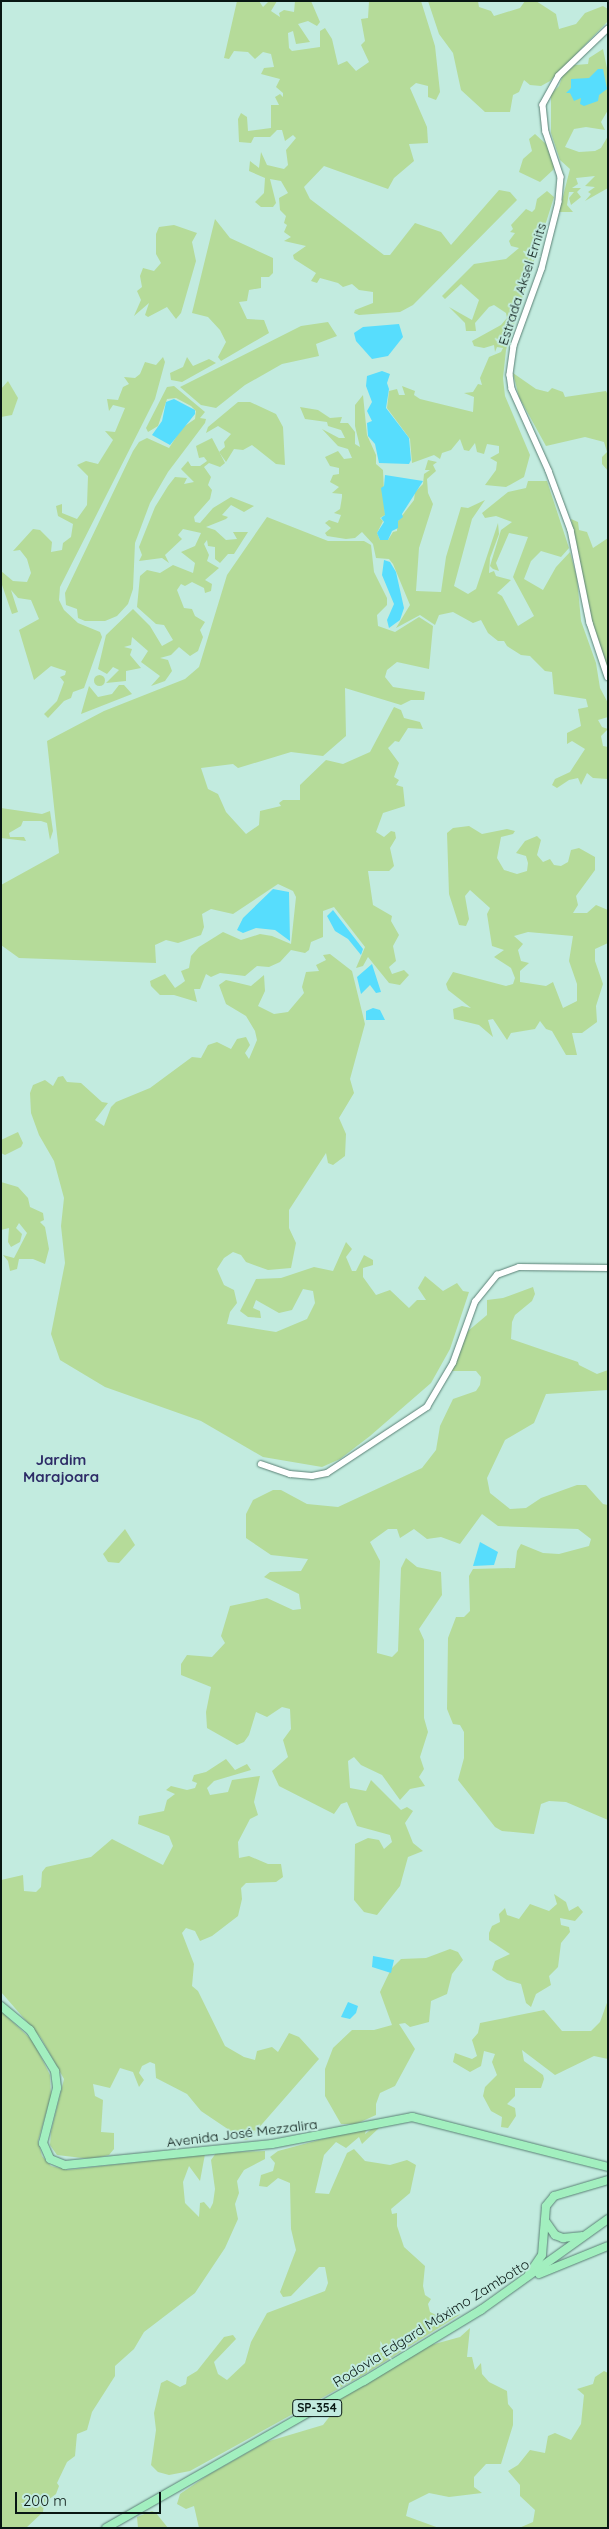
<!DOCTYPE html>
<meta charset="utf-8">
<style>
body{margin:0}
#map{position:relative;width:609px;height:2529px;overflow:hidden;background:#c2ebdf;font-family:Quicksand,sans-serif}
div>[style]{position:absolute}
.green>*{inset:0;background:#b5db99}
.round{border-radius:50%}
.water>*{inset:0;background:#57ddfd}
.roads{filter:drop-shadow(0 0 1px #5b8176) drop-shadow(0 0 1px #5b8176)}
.minor>*{height:5.5px;margin:-2.75px;padding:0 2.75px;transform-origin:2.75px;border-radius:2.75px;background:#fff}
.major>*{height:8px;margin:-4px;padding:0 4px;transform-origin:4px;border-radius:4px;background:#a2efbf}
span{translate:-50% -50%;white-space:nowrap;text-align:center;line-height:1.15;-webkit-text-stroke:4px #c2ebdf;paint-order:stroke}
.shield-label span{padding:1px 4px;background:#c2ebdf;border:1px solid;border-radius:4px;-webkit-text-stroke-width:0}
.shield-label{font-size:12px;color:#081713;font-weight:700}
.street-label{font-size:14px;color:#081713}
.neighbourhood-label{font-size:15px;color:#2d2c67;font-weight:700}
.frame{position:absolute;inset:0;border:2px solid #081713;pointer-events:none}
.scale{position:absolute;left:15px;top:2492px;width:146px;height:22px;box-sizing:border-box;border:2px solid #081713;border-top:0;padding-left:6px;font-size:15px;line-height:18px;white-space:nowrap;color:#081713;-webkit-text-stroke:4px #c2ebdf;paint-order:stroke}
</style>
<div id="map">
<div class="green">
<i style="clip-path:polygon(237px 1px,259px 1px,263px 7px,269px 1px,277px 1px,271px 11px,280px 17px,279px 13px,284px 10px,294px 12px,295px 1px,311px 1px,320px 22px,317px 26px,308px 21px,298px 24px,310px 42px,296px 44px,293px 31px,288px 33px,289px 48px,292px 51px,320px 47px,320px 31px,325px 28px,332px 39px,338px 65px,347px 61px,356px 71px,369px 62px,361px 45px,365px 41px,361px 19px,368px 18px,369px 1px,421px 1px,435px 46px,440px 92px,436px 100px,428px 97px,428px 86px,416px 83px,410px 88px,427px 127px,428px 143px,409px 144px,414px 161px,394px 178px,388px 189px,324px 166px,304px 187px,310px 199px,384px 255px,390px 255px,415px 223px,441px 232px,451px 245px,499px 190px,510px 192px,517px 200px,413px 305px,400px 312px,359px 315px,354px 313px,355px 310px,373px 303px,373px 292px,359px 290px,352px 284px,343px 287px,338px 283px,320px 278px,317px 283px,311px 281px,316px 273px,294px 259px,293px 255px,306px 246px,284px 241px,291px 237px,284px 232px,287px 225px,284px 223px,286px 216px,280px 210px,279px 198px,288px 193px,281px 181px,270px 179px,276px 203px,273px 207px,261px 207px,255px 202px,264px 193px,265px 178px,249px 171px,250px 161px,259px 168px,261px 152px,267px 165px,284px 169px,288px 165px,286px 150px,296px 138px,293px 135px,285px 141px,282px 130px,277px 130px,270px 137px,254px 137px,251px 143px,239px 142px,238px 119px,241px 113px,247px 117px,248px 131px,271px 128px,271px 105px,279px 105px,275px 97px,280px 94px,283px 97px,283px 93px,276px 87px,280px 79px,261px 74px,264px 68px,274px 67px,271px 54px,263px 52px,255px 59px,248px 52px,234px 51px,229px 59px,224px 58px)"></i>
<i style="clip-path:polygon(428px 1px,478px 1px,479px 7px,491px 11px,494px 16px,520px 8px,525px 1px,536px 1px,556px 14px,559px 29px,576px 24px,585px 13px,603px 6px,608px 9px,608px 21px,550px 81px,541px 86px,530px 85px,524px 80px,519px 92px,513px 95px,510px 112px,485px 112px,461px 90px,453px 53px,439px 34px)"></i>
<i style="clip-path:polygon(603px 49px,608px 73px,608px 110px,601px 122px,605px 130px,586px 127px,574px 129px,565px 147px,579px 152px,595px 151px,601px 148px,608px 136px,608px 188px,585px 201px,591px 194px,588px 192px,595px 187px,585px 186px,595px 176px,576px 178px,578px 184px,572px 188px,581px 188px,577px 192px,581px 197px,571px 205px,569px 198px,574px 192px,569px 192px,567px 205px,573px 212px,559px 212px,570px 169px,560px 160px,551px 133px,551px 94px,559px 86px,563px 75px,575px 65px,588px 64px,589px 58px)"></i>
<i style="clip-path:polygon(535px 134px,546px 144px,555px 164px,553px 170px,540px 182px,519px 172px,523px 159px,532px 151px,529px 139px)"></i>
<i style="clip-path:polygon(547px 191px,554px 197px,506px 350px,503px 378px,505px 396px,530px 455px,524px 477px,506px 487px,485px 485px,496px 470px,497px 462px,490px 458px,499px 453px,499px 446px,487px 444px,484px 454px,477px 452px,475px 443px,469px 451px,464px 450px,460px 439px,451px 450px,442px 453px,440px 459px,434px 455px,412px 463px,410px 439px,387px 408px,389px 391px,397px 389px,399px 395px,405px 395px,402px 386px,415px 391px,414px 395px,420px 399px,473px 412px,474px 397px,464px 393px,473px 392px,478px 384px,482px 385px,480px 378px,489px 357px,501px 352px,503px 348px,497px 347px,495px 352px,494px 345px,484px 348px,474px 346px,472px 341px,501px 325px,507px 318px,506px 313px,494px 305px,489px 307px,475px 323px,476px 331px,466px 331px,465px 323px,449px 307px,472px 320px,479px 300px,461px 284px,445px 299px,442px 296px,474px 264px,506px 259px,519px 248px,511px 246px,509px 241px,515px 233px,510px 232px,513px 229px,511px 225px,526px 209px,532px 212px,535px 209px,537px 199px)"></i>
<i style="clip-path:polygon(215px 219px,230px 238px,273px 258px,273px 273px,269px 277px,261px 277px,261px 288px,249px 290px,247px 301px,239px 302px,247px 319px,264px 320px,269px 333px,221px 361px,218px 357px,226px 342px,220px 330px,208px 317px,192px 313px)"></i>
<i style="clip-path:polygon(174px 225px,197px 233px,192px 242px,196px 261px,181px 313px,176px 319px,167px 307px,148px 317px,145px 315px,149px 303px,134px 316px,141px 300px,137px 291px,142px 287px,140px 276px,143px 268px,154px 271px,161px 263px,156px 254px,156px 234px,159px 227px)"></i>
<i style="clip-path:polygon(328px 322px,337px 336px,316px 344px,319px 356px,282px 364px,245px 385px,216px 408px,201px 405px,180px 387px,301px 326px)"></i>
<i style="clip-path:polygon(163px 357px,165px 362px,155px 399px,60px 587px,59px 600px,64px 610px,78px 623px,100px 632px,102px 637px,84px 688px,73px 692px,71px 698px,64px 701px,48px 718px,44px 714px,57px 701px,64px 682px,60px 677px,65px 675px,66px 671px,51px 666px,34px 680px,19px 630px,39px 619px,31px 600px,18px 598px,11px 590px,18px 612px,12px 614px,1px 582px,1px 571px,13px 581px,27px 582px,31px 573px,27px 559px,20px 550px,13px 551px,33px 529px,40px 530px,52px 542px,51px 552px,62px 550px,63px 543px,71px 537px,73px 524px,58px 516px,56px 506px,62px 504px,62px 513px,77px 519px,87px 505px,88px 476px,77px 465px,86px 461px,98px 464px,113px 440px,105px 431px,115px 432px,125px 408px,113px 405px,109px 411px,107px 399px,118px 400px,123px 387px,129px 384px,124px 377px,135px 378px,140px 374px,145px 362px,156px 365px)"></i>
<i style="clip-path:polygon(187px 357px,193px 366px,209px 359px,216px 363px,182px 382px,171px 380px,170px 373px,183px 367px)"></i>
<i style="clip-path:polygon(513px 373px,536px 389px,548px 392px,552px 388px,563px 392px,565px 397px,606px 391px,608px 395px,608px 471px,602px 464px,602px 457px,607px 452px,604px 442px,585px 437px,546px 446px,519px 397px)"></i>
<i style="clip-path:polygon(8px 381px,18px 398px,12px 415px,1px 417px,1px 389px)"></i>
<i style="clip-path:polygon(174px 386px,205px 412px,200px 418px,206px 419px,205px 423px,168px 472px,150px 503px,135px 543px,133px 589px,128px 604px,117px 616px,105px 621px,85px 621px,78px 618px,77px 609px,66px 605px,65px 593px,133px 451px,139px 442px,147px 438px,169px 448px,182px 428px,195px 419px,196px 411px,191px 406px,176px 398px,167px 399px,158px 426px,148px 432px,146px 428px,167px 387px)"></i>
<i style="clip-path:polygon(363px 395px,367px 435px,376px 455px,376px 464px,383px 470px,385px 515px,380px 518px,383px 521px,377px 533px,380px 540px,388px 540px,393px 532px,397px 531px,398px 521px,414px 500px,415px 492px,423px 484px,424px 474px,430px 470px,425px 470px,428px 460px,437px 462px,433px 465px,436px 471px,427px 479px,428px 493px,433px 504px,419px 548px,416px 591px,441px 592px,446px 557px,461px 507px,468px 508px,485px 500px,472px 519px,454px 586px,468px 594px,476px 589px,498px 523px,499px 534px,490px 558px,489px 573px,494px 571px,496px 576px,511px 580px,497px 593px,502px 596px,518px 626px,534px 616px,513px 577px,528px 537px,509px 533px,496px 563px,499px 571px,493px 569px,490px 566px,501px 530px,512px 522px,496px 516px,485px 518px,482px 513px,508px 492px,526px 488px,528px 481px,547px 481px,569px 548px,561px 557px,541px 551px,531px 561px,524px 579px,543px 590px,556px 567px,570px 552px,577px 578px,581px 621px,596px 663px,600px 688px,608px 703px,608px 717px,598px 720px,602px 727px,608px 729px,601px 736px,603px 746px,608px 747px,608px 779px,593px 778px,587px 773px,581px 785px,578px 778px,569px 780px,557px 788px,552px 785px,555px 779px,570px 772px,585px 749px,572px 741px,567px 744px,567px 733px,581px 726px,578px 709px,588px 707px,586px 699px,554px 694px,552px 672px,545px 671px,530px 656px,521px 655px,507px 646px,504px 641px,498px 641px,488px 633px,481px 620px,473px 623px,453px 612px,439px 615px,435px 625px,420px 615px,396px 628px,410px 605px,393px 564px,389px 559px,376px 558px,373px 544px,362px 532px,355px 538px,346px 539px,327px 536px,325px 533px,331px 528px,325px 523px,329px 520px,338px 523px,341px 515px,334px 513px,340px 509px,342px 497px,342px 494px,332px 493px,339px 487px,330px 482px,333px 475px,339px 474px,339px 468px,330px 466px,325px 457px,338px 451px,344px 459px,352px 458px,348px 449px,338px 446px,322px 429px,339px 438px,345px 438px,341px 430px,328px 426px,327px 422px,305px 419px,300px 407px,318px 410px,330px 418px,342px 417px,340px 423px,348px 423px,355px 432px,355px 444px,360px 447px,355px 426px,355px 405px)"></i>
<i style="clip-path:polygon(238px 402px,250px 402px,276px 414px,283px 427px,285px 465px,276px 464px,252px 445px,243px 450px,234px 449px,226px 462px,219px 452px,225px 447px,224px 442px,231px 434px,218px 426px,206px 433px,208px 427px)"></i>
<i style="clip-path:polygon(212px 438px,225px 463px,220px 467px,209px 463px,204px 467px,211px 477px,208px 485px,212px 490px,210px 499px,194px 517px,195px 522px,200px 523px,213px 508px,231px 497px,254px 506px,244px 512px,231px 505px,222px 515px,228px 517px,226px 519px,206px 527px,215px 530px,226px 540px,237px 539px,233px 532px,248px 532px,234px 554px,228px 554px,220px 563px,215px 559px,215px 547px,208px 546px,207px 540px,204px 544px,209px 555px,207px 561px,219px 568px,205px 580px,212px 584px,211px 591px,205px 593px,204px 588px,192px 582px,185px 586px,181px 584px,177px 590px,184px 608px,192px 609px,195px 616px,205px 622px,200px 630px,203px 637px,198px 651px,190px 656px,179px 647px,171px 655px,160px 658px,168px 660px,172px 671px,165px 681px,151px 686px,160px 676px,141px 662px,148px 651px,132px 637px,131px 645px,124px 647px,132px 649px,130px 655px,141px 668px,126px 671px,126px 681px,106px 683px,119px 670px,113px 667px,107px 674px,98px 669px,106px 635px,133px 609px,150px 626px,162px 646px,173px 640px,164px 625px,156px 624px,137px 607px,140px 576px,147px 570px,160px 573px,173px 565px,193px 573px,195px 563px,181px 552px,195px 546px,201px 533px,183px 529px,178px 535px,182px 539px,165px 555px,169px 563px,162px 558px,139px 561px,142px 555px,139px 547px,155px 507px,168px 486px,175px 477px,187px 478px,184px 484px,194px 482px,181px 469px,188px 461px,191px 466px,200px 466px,207px 461px,204px 457px,199px 458px,196px 446px)"></i>
<i style="clip-path:polygon(267px 517px,328px 541px,364px 541px,371px 545px,374px 572px,387px 598px,387px 605px,377px 615px,378px 626px,395px 632px,419px 617px,433px 626px,429px 669px,397px 662px,387px 670px,385px 677px,393px 687px,425px 692px,424px 700px,411px 700px,401px 705px,345px 688px,346px 736px,323px 756px,291px 752px,238px 768px,233px 764px,201px 768px,208px 789px,218px 794px,226px 812px,246px 834px,259px 825px,260px 811px,281px 806px,279px 803px,283px 800px,300px 800px,300px 785px,326px 760px,343px 764px,370px 752px,394px 707px,401px 710px,404px 718px,420px 722px,423px 729px,408px 728px,399px 742px,395px 741px,388px 748px,399px 763px,394px 777px,399px 780px,396px 785px,403px 787px,405px 806px,383px 813px,376px 832px,384px 837px,391px 831px,395px 832px,396px 838px,390px 848px,394px 866px,389px 871px,368px 871px,373px 905px,392px 916px,391px 921px,399px 935px,393px 946px,396px 961px,389px 967px,392px 974px,404px 970px,409px 975px,400px 985px,389px 983px,368px 957px,363px 966px,356px 968px,365px 947px,334px 907px,323px 911px,323px 937px,311px 942px,309px 950px,305px 953px,291px 950px,280px 962px,269px 967px,257px 966px,245px 976px,220px 973px,211px 977px,206px 974px,200px 989px,194px 989px,197px 1002px,174px 995px,160px 995px,151px 986px,150px 981px,165px 974px,175px 988px,181px 984px,185px 981px,181px 971px,189px 968px,191px 956px,199px 947px,223px 932px,241px 940px,260px 934px,272px 936px,291px 944px,296px 897px,293px 891px,278px 884px,233px 914px,211px 909px,202px 914px,204px 927px,201px 935px,178px 943px,166px 940px,155px 945px,156px 963px,19px 958px,1px 945px,1px 885px,59px 853px,47px 741px,104px 711px,185px 679px,199px 667px,227px 575px)"></i>
<i style="clip-path:polygon(571px 519px,578px 522px,579px 530px,587px 532px,593px 548px,608px 538px,608px 670px,594px 631px)"></i>
<i class="round" style="left:93.5px;top:674.5px;width:11px;height:11px"></i>
<i style="clip-path:polygon(119px 685px,124px 685px,132px 694px,81px 714px,89px 686px,98px 697px,112px 694px)"></i>
<i style="clip-path:polygon(1px 808px,42px 814px,50px 811px,53px 831px,50px 840px,47px 823px,41px 821px,23px 821px,21px 826px,9px 833px,10px 837px,24px 837px,26px 841px,1px 838px)"></i>
<i style="clip-path:polygon(evenodd,469px 826px,482px 834px,507px 829px,515px 831px,513px 834px,501px 837px,497px 858px,504px 870px,517px 874px,527px 871px,528px 863px,526px 856px,516px 853px,525px 841px,537px 836px,541px 840px,537px 855px,543px 862px,550px 859px,554px 865px,561px 866px,568px 862px,571px 850px,579px 848px,595px 857px,595px 870px,576px 896px,578px 905px,573px 913px,587px 913px,596px 905px,608px 910px,608px 943px,595px 949px,595px 961px,603px 984px,596px 1006px,597px 1022px,582px 1033px,572px 1033px,577px 1055px,566px 1055px,552px 1031px,546px 1029px,540px 1021px,535px 1029px,511px 1033px,507px 1040px,493px 1019px,488px 1020px,493px 1037px,479px 1025px,454px 1019px,453px 1009px,462px 1006px,471px 1008px,448px 990px,446px 984px,453px 972px,506px 986px,513px 984px,515px 978px,511px 968px,494px 957px,504px 950px,492px 946px,487px 914px,490px 908px,470px 890px,465px 896px,469px 919px,466px 926px,459px 925px,449px 894px,447px 833px,453px 828px,469px 826px,528px 932px,573px 936px,569px 961px,577px 984px,577px 1001px,563px 1008px,553px 982px,546px 986px,520px 982px,520px 971px,529px 963px,521px 961px,518px 950px,523px 944px,514px 936px,528px 932px)"></i>
<i style="clip-path:polygon(330px 954px,352px 971px,365px 1024px,350px 1079px,354px 1093px,339px 1118px,346px 1134px,345px 1156px,333px 1165px,328px 1163px,326px 1153px,289px 1210px,289px 1228px,296px 1243px,291px 1268px,268px 1270px,246px 1262px,241px 1255px,233px 1252px,224px 1258px,217px 1269px,224px 1285px,234px 1290px,237px 1303px,230px 1312px,227px 1324px,276px 1332px,307px 1319px,315px 1303px,313px 1291px,303px 1289px,292px 1310px,279px 1313px,256px 1300px,253px 1308px,260px 1311px,261px 1318px,248px 1317px,240px 1311px,256px 1279px,281px 1278px,314px 1267px,333px 1271px,346px 1242px,352px 1249px,346px 1257px,352px 1271px,356px 1271px,364px 1255px,373px 1260px,373px 1265px,363px 1268px,363px 1277px,376px 1295px,390px 1290px,409px 1308px,417px 1300px,426px 1300px,418px 1288px,425px 1276px,443px 1291px,457px 1283px,463px 1291px,469px 1292px,450px 1349px,431px 1383px,370px 1436px,340px 1459px,322px 1467px,263px 1457px,201px 1421px,105px 1387px,60px 1360px,51px 1334px,65px 1263px,61px 1226px,64px 1198px,54px 1161px,39px 1135px,31px 1113px,30px 1093px,33px 1085px,45px 1080px,53px 1086px,58px 1077px,63px 1076px,67px 1082px,81px 1083px,102px 1102px,108px 1103px,95px 1120px,104px 1126px,111px 1107px,116px 1102px,150px 1088px,192px 1057px,201px 1058px,208px 1045px,217px 1042px,231px 1049px,237px 1039px,246px 1037px,250px 1045px,245px 1053px,249px 1059px,257px 1040px,255px 1031px,246px 1016px,226px 1004px,219px 985px,226px 980px,251px 986px,264px 975px,265px 991px,258px 1006px,274px 1014px,288px 1012px,304px 993px,302px 987px,306px 972px,319px 971px,316px 965px,326px 960px,323px 955px)"></i>
<i style="clip-path:polygon(18px 1132px,23px 1143px,21px 1147px,5px 1155px,1px 1153px,1px 1140px)"></i>
<i style="clip-path:polygon(1px 1182px,18px 1187px,28px 1198px,30px 1207px,43px 1213px,44px 1220px,40px 1222px,45px 1227px,49px 1249px,45px 1264px,33px 1259px,19px 1259px,17px 1269px,10px 1271px,8px 1261px,3px 1255px,14px 1258px,27px 1233px,19px 1223px,16px 1228px,22px 1234px,20px 1242px,11px 1247px,8px 1242px,9px 1228px,1px 1230px)"></i>
<i style="clip-path:polygon(533px 1287px,535px 1294px,532px 1301px,515px 1315px,512px 1322px,511px 1339px,578px 1362px,579px 1365px,597px 1374px,608px 1370px,608px 1390px,546px 1394px,534px 1423px,505px 1440px,487px 1478px,490px 1493px,510px 1509px,526px 1508px,541px 1498px,577px 1485px,586px 1485px,603px 1504px,608px 1505px,608px 1820px,566px 1802px,549px 1801px,541px 1804px,534px 1834px,502px 1831px,495px 1827px,458px 1780px,464px 1758px,464px 1732px,460px 1725px,453px 1724px,447px 1709px,448px 1638px,456px 1617px,464px 1617px,470px 1611px,469px 1576px,473px 1569px,515px 1568px,517px 1551px,521px 1544px,543px 1553px,559px 1554px,589px 1546px,591px 1539px,578px 1529px,498px 1526px,482px 1514px,460px 1544px,441px 1537px,427px 1539px,414px 1529px,400px 1538px,397px 1529px,388px 1529px,370px 1542px,380px 1561px,377px 1653px,392px 1657px,398px 1651px,401px 1568px,406px 1558px,417px 1567px,441px 1572px,442px 1595px,419px 1629px,424px 1640px,424px 1718px,428px 1732px,420px 1757px,424px 1769px,419px 1777px,425px 1786px,410px 1789px,400px 1800px,382px 1775px,361px 1765px,354px 1757px,348px 1761px,350px 1788px,366px 1791px,371px 1780px,401px 1810px,407px 1807px,413px 1811px,405px 1823px,413px 1843px,423px 1851px,408px 1857px,400px 1886px,377px 1915px,364px 1912px,354px 1900px,355px 1844px,368px 1838px,379px 1840px,384px 1849px,392px 1842px,390px 1835px,357px 1826px,347px 1802px,341px 1804px,334px 1814px,279px 1786px,272px 1771px,288px 1757px,283px 1740px,291px 1729px,290px 1709px,282px 1707px,267px 1717px,256px 1712px,249px 1735px,244px 1742px,237px 1745px,207px 1728px,206px 1712px,211px 1687px,181px 1675px,181px 1664px,187px 1655px,212px 1657px,225px 1643px,221px 1636px,230px 1606px,267px 1598px,293px 1610px,301px 1609px,299px 1594px,264px 1577px,270px 1572px,301px 1571px,308px 1559px,271px 1555px,246px 1538px,246px 1514px,253px 1500px,273px 1490px,281px 1490px,307px 1504px,338px 1507px,422px 1468px,436px 1450px,440px 1426px,453px 1399px,476px 1391px,480px 1385px,481px 1377px,476px 1371px,450px 1371px,468px 1331px,487px 1315px,487px 1300px,503px 1298px)"></i>
<i style="clip-path:polygon(125px 1529px,135px 1545px,119px 1563px,108px 1562px,103px 1554px)"></i>
<i style="clip-path:polygon(226px 1759px,235px 1770px,247px 1764px,251px 1770px,214px 1781px,207px 1788px,210px 1795px,228px 1792px,232px 1780px,260px 1776px,254px 1802px,258px 1815px,250px 1819px,238px 1842px,239px 1858px,249px 1856px,268px 1864px,281px 1864px,283px 1877px,276px 1882px,246px 1883px,241px 1888px,242px 1899px,238px 1916px,212px 1936px,200px 1941px,195px 1931px,186px 1928px,182px 1933px,194px 1964px,192px 1986px,198px 1991px,225px 2046px,244px 2057px,255px 2060px,257px 2051px,272px 2047px,278px 2052px,289px 2033px,299px 2037px,319px 2059px,249px 2139px,244px 2140px,201px 2111px,187px 2094px,156px 2078px,155px 2064px,150px 2062px,142px 2066px,139px 2073px,144px 2080px,139px 2087px,133px 2072px,120px 2068px,110px 2088px,93px 2084px,95px 2096px,103px 2100px,101px 2132px,114px 2133px,114px 2149px,109px 2155px,91px 2159px,57px 2155px,50px 2145px,51px 2132px,64px 2079px,41px 2038px,1px 1992px,1px 1880px,23px 1875px,24px 1891px,36px 1892px,41px 1887px,42px 1872px,46px 1867px,91px 1857px,112px 1839px,163px 1865px,173px 1846px,169px 1836px,138px 1824px,139px 1816px,164px 1811px,167px 1800px,175px 1794px,166px 1790px,171px 1786px,187px 1790px,195px 1788px,197px 1783px,192px 1781px,194px 1775px,206px 1772px)"></i>
<i style="clip-path:polygon(554px 1894px,566px 1902px,569px 1911px,578px 1906px,583px 1912px,575px 1921px,560px 1918px,561px 1925px,569px 1927px,570px 1932px,561px 1943px,558px 1967px,549px 1976px,551px 1985px,536px 1994px,531px 2007px,526px 2003px,521px 1984px,507px 1980px,492px 1970px,495px 1961px,510px 1954px,489px 1940px,489px 1933px,492px 1926px,500px 1922px,499px 1914px,505px 1908px,507px 1915px,519px 1919px,530px 1904px,549px 1911px,557px 1904px)"></i>
<i style="clip-path:polygon(450px 1949px,458px 1952px,463px 1960px,452px 1974px,447px 1994px,431px 2001px,429px 2022px,410px 2027px,405px 2023px,399px 2024px,415px 2049px,395px 2086px,380px 2093px,376px 2104px,376px 2115px,356px 2124px,341px 2124px,325px 2096px,325px 2069px,333px 2048px,352px 2030px,374px 2030px,392px 2025px,380px 1992px,391px 1969px,401px 1959px,426px 1958px)"></i>
<i style="clip-path:polygon(608px 2000px,608px 2059px,594px 2056px,555px 2075px,522px 2050px,524px 2061px,543px 2075px,544px 2079px,541px 2088px,515px 2088px,515px 2096px,507px 2104px,515px 2108px,516px 2116px,508px 2128px,501px 2127px,502px 2117px,491px 2111px,483px 2096px,485px 2087px,497px 2075px,492px 2062px,495px 2054px,484px 2051px,481px 2066px,470px 2072px,453px 2062px,455px 2053px,472px 2059px,477px 2056px,472px 2040px,478px 2033px,480px 2023px,544px 2010px,562px 2031px,591px 2031px,600px 2022px)"></i>
<i style="clip-path:polygon(1px 2011px,33px 2041px,50px 2075px,51px 2096px,38px 2141px,42px 2156px,51px 2166px,68px 2170px,205px 2154px,200px 2181px,189px 2166px,183px 2182px,185px 2203px,199px 2217px,200px 2203px,204px 2202px,210px 2209px,213px 2203px,215px 2189px,211px 2160px,216px 2153px,265px 2151px,265px 2159px,244px 2170px,237px 2181px,239px 2193px,235px 2204px,238px 2219px,225px 2248px,195px 2293px,144px 2332px,134px 2349px,115px 2366px,115px 2376px,92px 2412px,87px 2430px,77px 2434px,75px 2456px,67px 2462px,57px 2483px,59px 2486px,56px 2494px,44px 2503px,43px 2512px,26px 2528px,1px 2528px)"></i>
<i style="clip-path:polygon(373px 2128px,379px 2128px,362px 2144px,359px 2137px,346px 2148px,336px 2142px,324px 2155px,315px 2193px,329px 2194px,347px 2153px,354px 2149px,365px 2161px,390px 2165px,407px 2160px,416px 2165px,410px 2193px,391px 2209px,392px 2214px,397px 2213px,397px 2226px,404px 2247px,425px 2266px,423px 2286px,425px 2295px,431px 2299px,428px 2304px,430px 2312px,444px 2319px,461px 2314px,365px 2374px,190px 2471px,169px 2475px,158px 2472px,151px 2465px,156px 2430px,154px 2413px,161px 2383px,167px 2380px,180px 2387px,186px 2384px,187px 2377px,197px 2371px,224px 2337px,233px 2335px,236px 2339px,214px 2362px,218px 2374px,227px 2380px,245px 2363px,251px 2342px,267px 2313px,325px 2291px,328px 2283px,325px 2267px,319px 2267px,291px 2296px,283px 2297px,280px 2292px,296px 2250px,291px 2229px,290px 2183px,278px 2178px,267px 2187px,259px 2186px,261px 2175px,273px 2171px,275px 2163px,270px 2157px,278px 2151px,356px 2130px,366px 2130px,365px 2134px)"></i>
<i style="clip-path:polygon(470px 2328px,467px 2357px,472px 2357px,475px 2370px,481px 2363px,482px 2374px,489px 2382px,507px 2391px,508px 2404px,513px 2410px,513px 2425px,501px 2464px,486px 2464px,474px 2477px,474px 2487px,482px 2493px,449px 2497px,429px 2493px,409px 2503px,406px 2516px,439px 2528px,199px 2528px,194px 2506px,186px 2509px,177px 2504px,180px 2494px,208px 2475px,266px 2442px,323px 2425px,330px 2416px,324px 2408px,431px 2345px,460px 2337px)"></i>
<i style="clip-path:polygon(604px 2371px,608px 2373px,608px 2528px,519px 2528px,533px 2522px,535px 2510px,520px 2496px,520px 2485px,508px 2471px,518px 2465px,530px 2450px,545px 2453px,548px 2436px,555px 2433px,571px 2440px,581px 2424px,584px 2395px,577px 2389px,593px 2384px,595px 2377px)"></i>
<i style="clip-path:polygon(152px 2511px,156px 2513px,168px 2528px,138px 2528px,137px 2517px)"></i>
</div>
<div class="water">
<i style="clip-path:polygon(598px 69px,603px 69px,607px 89px,599px 95px,598px 101px,584px 106px,580px 104px,581px 98px,574px 101px,570px 93px,566px 93px,571px 88px,571px 79px,589px 78px)"></i>
<i style="clip-path:polygon(399px 324px,403px 337px,388px 356px,372px 359px,356px 341px,354px 333px,363px 327px)"></i>
<i style="clip-path:polygon(382px 371px,390px 374px,387px 383px,389px 389px,386px 408px,409px 438px,411px 460px,409px 464px,379px 463px,375px 444px,368px 436px,367px 423px,372px 421px,367px 411px,372px 402px,366px 386px,367px 376px)"></i>
<i style="clip-path:polygon(174px 399px,195px 410px,195px 414px,170px 445px,152px 435px,162px 421px,166px 402px)"></i>
<i style="clip-path:polygon(385px 475px,423px 481px,402px 514px,403px 517px,398px 521px,398px 528px,392px 531px,388px 540px,380px 540px,377px 533px,384px 522px,381px 518px,385px 515px,381px 488px,384px 486px)"></i>
<i style="clip-path:polygon(384px 560px,390px 562px,396px 572px,404px 608px,400px 620px,389px 628px,387px 620px,394px 604px,382px 575px)"></i>
<i style="clip-path:polygon(273px 889px,289px 892px,290px 941px,275px 930px,256px 928px,243px 933px,237px 930px,243px 918px)"></i>
<i style="clip-path:polygon(333px 910px,363px 949px,361px 955px,348px 939px,335px 931px,327px 916px)"></i>
<i style="clip-path:polygon(372px 964px,381px 992px,376px 993px,370px 985px,361px 994px,357px 977px)"></i>
<i style="clip-path:polygon(373px 1008px,380px 1010px,385px 1020px,366px 1020px,366px 1011px)"></i>
<i style="clip-path:polygon(480px 1542px,498px 1552px,494px 1565px,473px 1566px)"></i>
<i style="clip-path:polygon(373px 1956px,394px 1960px,391px 1973px,372px 1967px)"></i>
<i style="clip-path:polygon(348px 2002px,358px 2006px,356px 2013px,350px 2019px,341px 2017px)"></i>
</div>
<div class="roads">
<div class="minor">
<i style="left:608px;top:29px;width:68px;rotate:136.2deg"></i>
<i style="left:559px;top:76px;width:33px;rotate:119deg"></i>
<i style="left:543px;top:105px;width:27px;rotate:84deg"></i>
<i style="left:546px;top:132px;width:47px;rotate:71.6deg"></i>
<i style="left:561px;top:177px;width:25px;rotate:95deg"></i>
<i style="left:559px;top:202px;width:69px;rotate:104.2deg"></i>
<i style="left:542px;top:269px;width:82px;rotate:110deg"></i>
<i style="left:514px;top:346px;width:29px;rotate:98deg"></i>
<i style="left:510px;top:375px;width:14px;rotate:82deg"></i>
<i style="left:512px;top:389px;width:90px;rotate:65.7deg"></i>
<i style="left:549px;top:471px;width:63px;rotate:69.6deg"></i>
<i style="left:571px;top:530px;width:95px;rotate:78.5deg"></i>
<i style="left:590px;top:623px;width:57px;rotate:71.6deg"></i>
<i style="left:261px;top:1464px;width:31px;rotate:19deg"></i>
<i style="left:290px;top:1474px;width:22px;rotate:5deg"></i>
<i style="left:312px;top:1476px;width:15px;rotate:-11deg"></i>
<i style="left:327px;top:1473px;width:120px;rotate:-33.4deg"></i>
<i style="left:427px;top:1407px;width:51px;rotate:-59.4deg"></i>
<i style="left:453px;top:1363px;width:65px;rotate:-70.2deg"></i>
<i style="left:475px;top:1302px;width:35px;rotate:-51deg"></i>
<i style="left:497px;top:1275px;width:23px;rotate:-20deg"></i>
<i style="left:519px;top:1267px;width:89px;rotate:0.6deg"></i>
</div>
<div class="major">
<i style="left:1px;top:2006px;width:38px;rotate:40deg"></i>
<i style="left:30px;top:2030px;width:48px;rotate:58.6deg"></i>
<i style="left:55px;top:2071px;width:17px;rotate:83deg"></i>
<i style="left:57px;top:2088px;width:57px;rotate:104.3deg"></i>
<i style="left:43px;top:2143px;width:17px;rotate:66deg"></i>
<i style="left:50px;top:2159px;width:16px;rotate:22deg"></i>
<i style="left:65px;top:2165px;width:208px;rotate:-5.8deg"></i>
<i style="left:272px;top:2144px;width:143px;rotate:-10.9deg"></i>
<i style="left:412px;top:2117px;width:202px;rotate:14.3deg"></i>
<i style="left:546px;top:2222px;width:16px;rotate:55deg"></i>
<i style="left:555px;top:2235px;width:9px;rotate:21deg"></i>
<i style="left:563px;top:2238px;width:18px;rotate:-6deg"></i>
<i style="left:529px;top:2274px;width:23px;rotate:-56deg"></i>
<i style="left:542px;top:2255px;width:49px;rotate:-85.3deg"></i>
<i style="left:546px;top:2206px;width:13px;rotate:-51deg"></i>
<i style="left:554px;top:2196px;width:56px;rotate:-16.5deg"></i>
<i style="left:539px;top:2274px;width:74px;rotate:-22.1deg"></i>
<i style="left:106px;top:2528px;width:297px;rotate:-29.7deg"></i>
<i style="left:364px;top:2381px;width:137px;rotate:-31.3deg"></i>
<i style="left:481px;top:2310px;width:156px;rotate:-35.6deg"></i>
</div>
</div>
<div class="shield-label">
<span style="left:317px;top:2408px">SP-354</span>
</div>
<div class="street-label">
<span style="left:522px;top:284px;rotate:-72deg">Estrada Aksel Ernits</span>
<span style="left:242px;top:2133px;rotate:-7deg">Avenida José Mezzalira</span>
<span style="left:431px;top:2323px;rotate:-32deg">Rodovia Edgard Máximo Zambotto</span>
</div>
<div class="neighbourhood-label">
<span style="left:61px;top:1468px">Jardim<br>Marajoara</span>
</div>
<div class="frame"></div>
<div class="scale">200 m</div>
</div>
